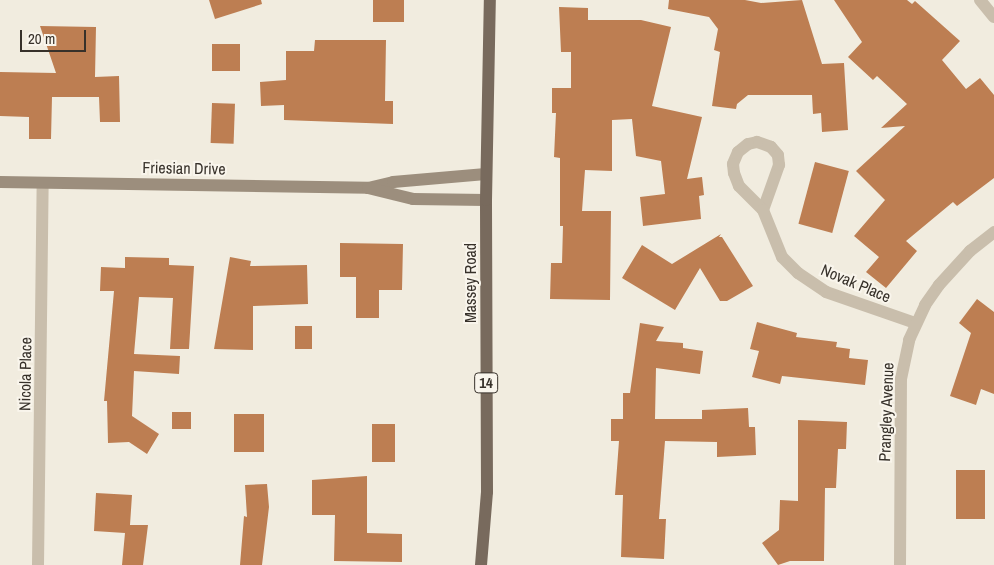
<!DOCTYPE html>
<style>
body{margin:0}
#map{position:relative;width:994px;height:565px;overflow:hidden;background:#f1ecdf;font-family:"Archivo Narrow",sans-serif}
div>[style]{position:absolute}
.building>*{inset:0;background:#bd7e52;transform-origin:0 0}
.street>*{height:12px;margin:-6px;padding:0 6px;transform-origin:6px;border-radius:6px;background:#c9beac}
.secondary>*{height:12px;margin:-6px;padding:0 6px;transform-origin:6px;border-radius:6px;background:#9c8e7d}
.primary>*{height:12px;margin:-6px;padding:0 6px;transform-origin:6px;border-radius:6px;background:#786a5d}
span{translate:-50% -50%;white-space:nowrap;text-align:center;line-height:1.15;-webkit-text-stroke:4px #f9f5ec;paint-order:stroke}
.shield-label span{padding:1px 4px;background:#f9f5ec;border:1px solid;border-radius:4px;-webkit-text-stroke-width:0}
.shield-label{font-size:15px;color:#37312a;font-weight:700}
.street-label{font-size:16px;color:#37312a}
.scale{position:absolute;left:20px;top:30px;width:66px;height:22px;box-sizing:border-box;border:2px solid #37312a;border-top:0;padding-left:6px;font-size:15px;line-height:18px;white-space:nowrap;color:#37312a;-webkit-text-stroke:4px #f9f5ec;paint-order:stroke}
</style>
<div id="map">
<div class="building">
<i style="clip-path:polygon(209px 0,261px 0,262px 4px,215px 19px)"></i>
<i style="left:373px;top:0;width:31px;height:22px"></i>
<i style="clip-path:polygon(669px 0,745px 0,761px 3px,802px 0,822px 64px,844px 63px,848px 130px,822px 132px,821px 113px,813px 114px,812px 95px,748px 95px,737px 104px,736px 109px,712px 106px,720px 52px,714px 50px,718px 29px,709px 17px,668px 9px)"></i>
<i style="clip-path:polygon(834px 0,907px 0,912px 4px,915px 1px,960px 41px,942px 60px,966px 89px,980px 78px,994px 95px,994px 178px,957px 206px,953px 202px,906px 241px,917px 251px,886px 288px,866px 272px,879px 257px,854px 236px,885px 200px,856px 171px,905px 126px,881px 128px,907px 104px,877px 76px,873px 80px,848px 57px,862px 42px)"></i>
<i style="clip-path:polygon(559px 7px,588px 8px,588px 20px,641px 20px,671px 27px,652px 106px,702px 117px,687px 179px,702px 177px,704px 195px,699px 196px,701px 219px,643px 226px,640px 197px,665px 194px,661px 161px,636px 156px,632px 119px,612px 120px,612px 171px,585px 170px,582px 211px,611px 211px,610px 300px,550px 299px,551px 263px,562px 263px,563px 226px,560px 226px,560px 158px,554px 157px,556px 113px,552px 113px,552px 88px,571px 88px,571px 52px,561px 52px)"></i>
<i style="clip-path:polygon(40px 26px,96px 27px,95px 77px,119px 76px,120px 122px,100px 122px,99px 97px,52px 97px,51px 139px,29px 139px,29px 117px,0 116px,0 72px,56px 73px)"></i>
<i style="clip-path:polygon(315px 40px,386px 40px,385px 101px,393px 101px,393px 124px,284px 120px,284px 105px,261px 106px,260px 82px,286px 80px,286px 51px,314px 51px)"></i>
<i style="left:212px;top:44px;width:28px;height:27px"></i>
<i style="left:212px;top:103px;width:23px;height:40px;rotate:2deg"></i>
<i style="left:815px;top:162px;width:35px;height:64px;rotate:15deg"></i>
<i style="clip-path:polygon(721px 234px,719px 237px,722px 237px,753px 286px,727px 301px,720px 301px,700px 268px,675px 310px,622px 278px,642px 245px,672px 264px)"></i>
<i style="clip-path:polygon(340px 243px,403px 244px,402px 290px,379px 290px,379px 318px,356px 318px,356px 277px,340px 277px)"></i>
<i style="clip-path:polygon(125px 257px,169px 258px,169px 265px,194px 266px,189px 349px,170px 349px,173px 298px,139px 297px,134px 354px,180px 356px,179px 374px,134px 371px,132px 416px,159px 434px,147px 454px,129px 442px,108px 443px,107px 401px,104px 401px,114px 291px,100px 291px,101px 267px,125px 268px)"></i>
<i style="clip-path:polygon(230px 257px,251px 261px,250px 266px,307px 265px,308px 304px,253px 306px,253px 350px,214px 349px)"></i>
<i style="clip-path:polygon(977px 299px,994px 312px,994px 394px,981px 389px,976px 405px,950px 396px,971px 333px,959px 323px)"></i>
<i style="clip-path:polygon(757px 322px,797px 333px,796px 337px,837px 342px,836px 347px,850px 349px,849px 358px,868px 360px,865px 385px,782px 376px,780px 384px,752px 377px,759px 351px,750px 349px)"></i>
<i style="clip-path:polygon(640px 323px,664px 327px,656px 341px,683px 343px,683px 348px,703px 351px,700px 374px,656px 368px,655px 419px,702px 419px,702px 410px,748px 408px,749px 427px,755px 427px,756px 455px,717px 457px,717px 442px,665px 441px,659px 519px,666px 519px,664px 559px,621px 557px,623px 495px,615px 495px,619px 441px,611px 441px,611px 419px,623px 419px,623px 393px,630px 393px)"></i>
<i style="left:312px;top:326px;width:23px;height:17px;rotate:90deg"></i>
<i style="left:172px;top:412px;width:19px;height:17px"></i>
<i style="left:234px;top:414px;width:30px;height:38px"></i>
<i style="clip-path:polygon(798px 420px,847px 422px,846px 449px,838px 449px,836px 488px,825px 488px,824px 561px,790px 561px,778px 565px,762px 543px,779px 530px,780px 500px,798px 501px)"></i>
<i style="left:372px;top:424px;width:23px;height:38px"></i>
<i style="left:956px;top:470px;width:29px;height:49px"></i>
<i style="clip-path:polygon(367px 476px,367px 533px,402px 534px,402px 562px,334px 561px,335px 515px,312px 515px,312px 480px)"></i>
<i style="clip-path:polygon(267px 484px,269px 507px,262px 565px,240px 565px,244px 516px,247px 517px,245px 485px)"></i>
<i style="clip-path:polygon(96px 493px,132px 495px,130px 525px,148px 525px,143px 565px,122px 565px,125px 533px,94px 531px)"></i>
</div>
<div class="street">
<i style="left:980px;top:0;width:22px;rotate:51deg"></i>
<i style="left:763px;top:210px;width:48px;rotate:-70.4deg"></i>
<i style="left:779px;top:165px;width:10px;rotate:-96deg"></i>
<i style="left:778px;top:155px;width:11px;rotate:-131deg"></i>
<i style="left:771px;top:147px;width:15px;rotate:-160deg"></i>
<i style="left:757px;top:142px;width:9px;rotate:167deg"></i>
<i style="left:748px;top:144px;width:13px;rotate:141deg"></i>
<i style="left:738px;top:152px;width:13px;rotate:113deg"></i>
<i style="left:733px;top:164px;width:9px;rotate:84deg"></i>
<i style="left:734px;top:173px;width:14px;rotate:69deg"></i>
<i style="left:739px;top:186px;width:34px;rotate:45deg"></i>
<i style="left:763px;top:210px;width:51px;rotate:68deg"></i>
<i style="left:782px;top:257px;width:23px;rotate:45deg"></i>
<i style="left:798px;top:273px;width:34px;rotate:34deg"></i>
<i style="left:826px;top:292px;width:94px;rotate:19.2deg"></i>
<i style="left:38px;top:565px;width:382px;rotate:-89.3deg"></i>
<i style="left:900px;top:565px;width:186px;rotate:-89.7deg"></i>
<i style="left:901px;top:379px;width:40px;rotate:-78deg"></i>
<i style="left:909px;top:340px;width:38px;rotate:-65deg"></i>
<i style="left:925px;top:305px;width:24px;rotate:-55deg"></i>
<i style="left:939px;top:285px;width:46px;rotate:-47.6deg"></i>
<i style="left:970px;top:251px;width:31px;rotate:-38deg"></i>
</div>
<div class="secondary">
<i style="left:0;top:182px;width:368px;rotate:0.9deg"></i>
<i style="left:368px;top:188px;width:26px;rotate:-13deg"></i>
<i style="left:393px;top:182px;width:93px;rotate:-4.9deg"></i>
<i style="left:368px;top:188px;width:46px;rotate:13.7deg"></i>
<i style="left:413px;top:199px;width:73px;rotate:0.8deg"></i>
</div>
<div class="primary">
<i style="left:481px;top:565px;width:73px;rotate:-85.3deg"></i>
<i style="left:487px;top:492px;width:292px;rotate:-90.2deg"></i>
<i style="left:486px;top:200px;width:200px;rotate:-88.9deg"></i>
</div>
<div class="shield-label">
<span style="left:486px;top:383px">14</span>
</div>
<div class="street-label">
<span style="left:184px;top:168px;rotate:1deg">Friesian Drive</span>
<span style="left:470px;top:283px;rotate:-90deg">Massey Road</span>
<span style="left:856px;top:283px;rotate:23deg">Novak Place</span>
<span style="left:25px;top:374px;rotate:-89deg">Nicola Place</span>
<span style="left:886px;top:412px;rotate:-88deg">Prangley Avenue</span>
</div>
<div class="scale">20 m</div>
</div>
